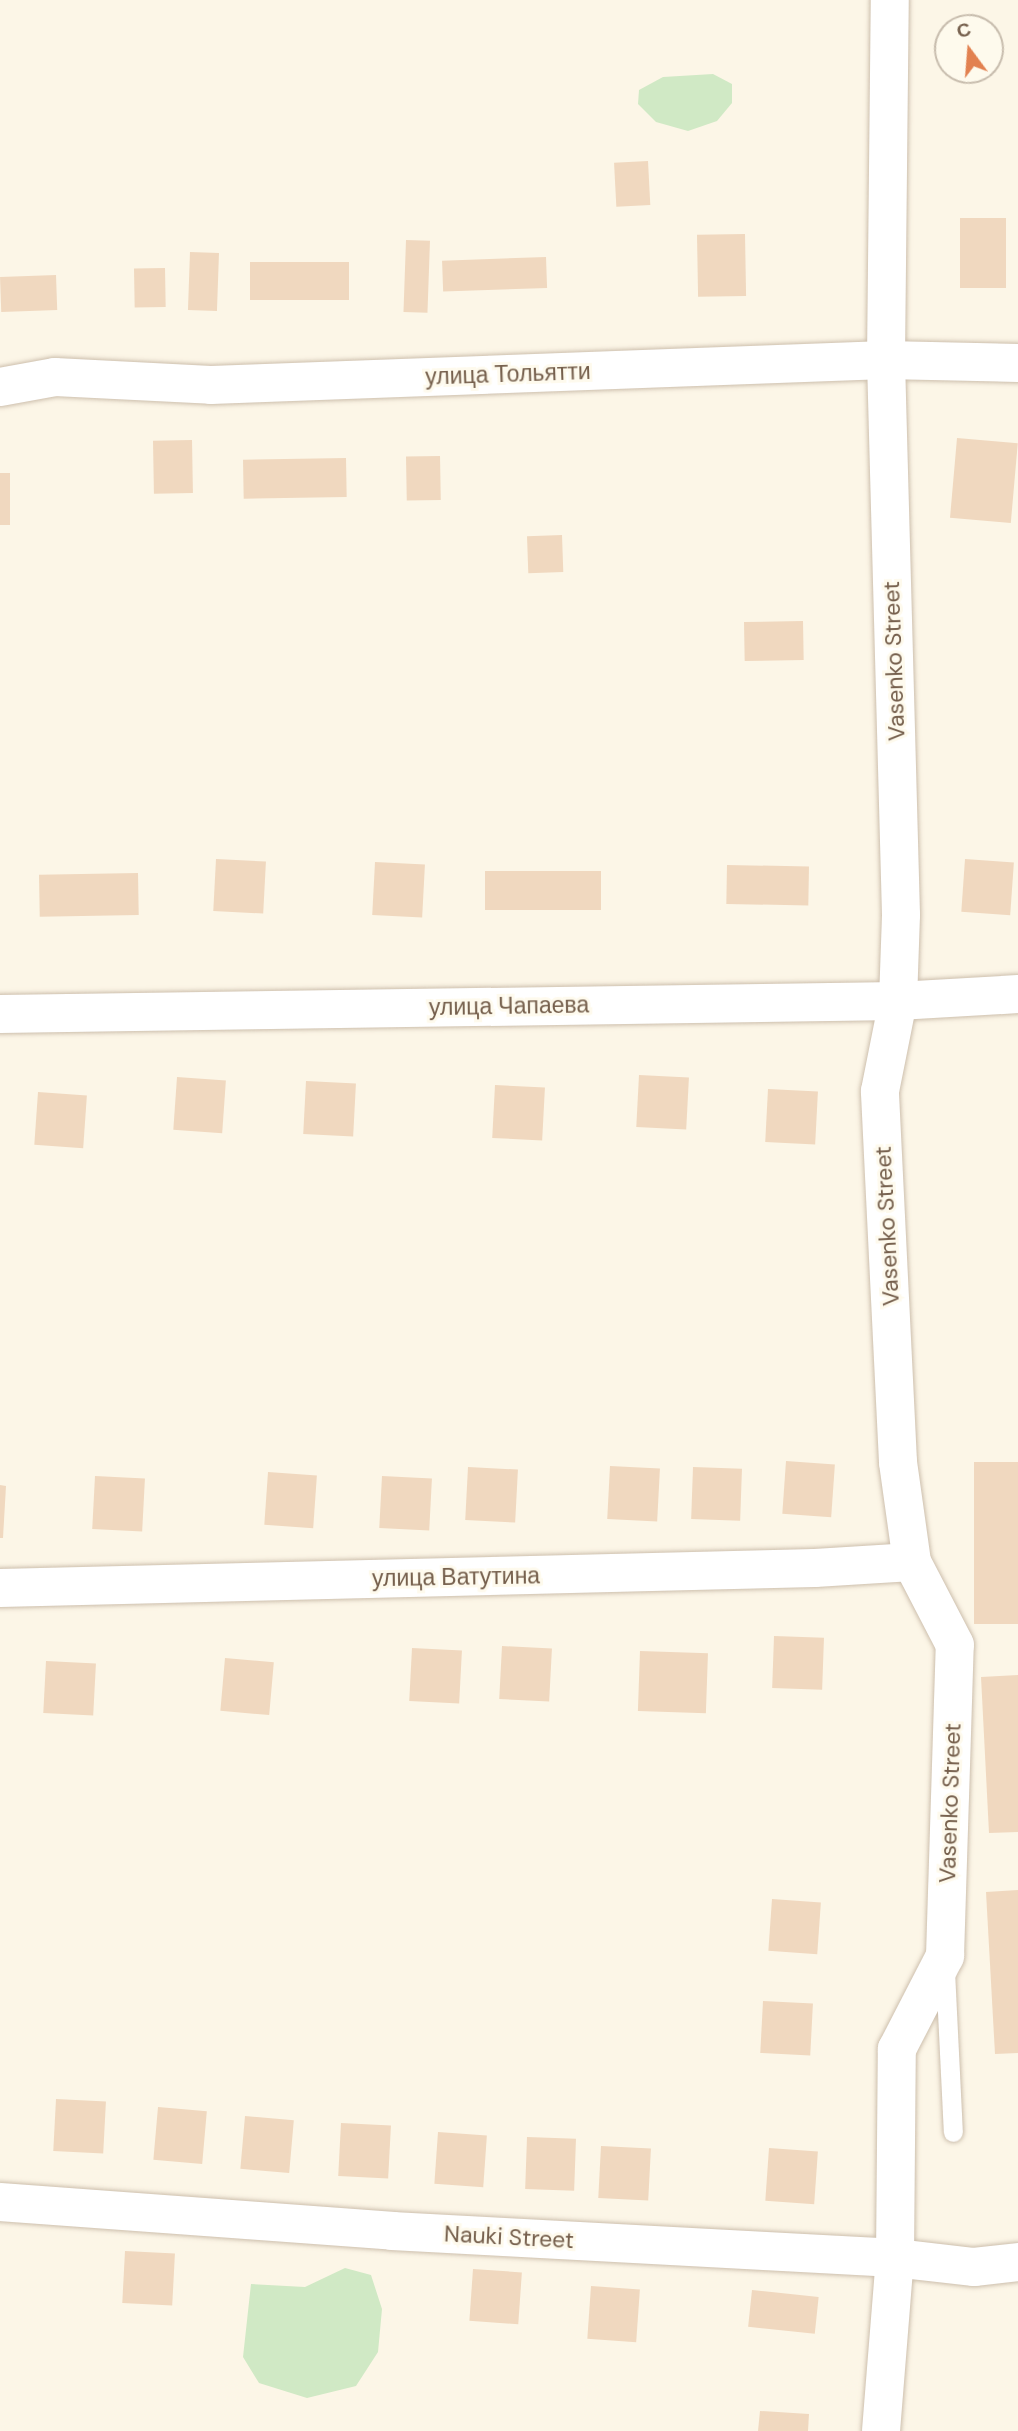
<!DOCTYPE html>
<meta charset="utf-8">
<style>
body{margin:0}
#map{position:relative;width:1018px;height:2431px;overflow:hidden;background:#fcf6e7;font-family:"DM Sans",sans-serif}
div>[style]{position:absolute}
.green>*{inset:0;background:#d0e9c5}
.building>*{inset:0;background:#f0d8bf;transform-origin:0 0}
.roads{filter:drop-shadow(0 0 2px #cdbfad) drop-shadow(0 0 2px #cdbfad)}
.service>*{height:19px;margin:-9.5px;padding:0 9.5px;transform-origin:9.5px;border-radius:9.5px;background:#fff}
.minor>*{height:38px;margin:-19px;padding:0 19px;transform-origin:19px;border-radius:19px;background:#fff}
span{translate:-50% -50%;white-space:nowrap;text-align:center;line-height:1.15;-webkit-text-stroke:6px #fefaed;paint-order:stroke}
.street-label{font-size:23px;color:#755f4c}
.north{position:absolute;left:934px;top:14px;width:70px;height:70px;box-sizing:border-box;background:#fefaed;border:2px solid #c7bcad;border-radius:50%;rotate:344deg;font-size:19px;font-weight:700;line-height:28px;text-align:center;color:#755f4c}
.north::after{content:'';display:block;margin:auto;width:24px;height:32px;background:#e28150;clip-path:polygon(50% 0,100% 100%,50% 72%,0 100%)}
</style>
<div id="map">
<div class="green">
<i style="clip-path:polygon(713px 74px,732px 84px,732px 103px,717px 121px,688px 131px,656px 122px,638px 104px,639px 90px,663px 77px)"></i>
<i style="clip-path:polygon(345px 2268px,371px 2275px,382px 2309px,378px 2352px,356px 2386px,307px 2398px,259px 2383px,243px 2357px,251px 2284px,305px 2287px)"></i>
</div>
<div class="building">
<i style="left:648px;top:161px;width:44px;height:34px;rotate:87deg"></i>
<i style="left:1006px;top:218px;width:70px;height:46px;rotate:90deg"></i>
<i style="left:745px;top:234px;width:62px;height:48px;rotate:89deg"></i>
<i style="left:406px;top:240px;width:24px;height:72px;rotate:2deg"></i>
<i style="left:190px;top:252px;width:29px;height:58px;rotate:2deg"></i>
<i style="left:546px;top:257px;width:31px;height:104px;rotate:88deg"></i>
<i style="left:349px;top:262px;width:38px;height:99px;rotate:90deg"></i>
<i style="left:165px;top:268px;width:39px;height:31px;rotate:89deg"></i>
<i style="left:56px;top:275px;width:35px;height:56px;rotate:88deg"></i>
<i style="left:957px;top:438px;width:61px;height:80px;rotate:5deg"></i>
<i style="left:192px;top:440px;width:53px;height:39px;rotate:89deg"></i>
<i style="left:440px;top:456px;width:44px;height:34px;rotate:89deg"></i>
<i style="left:346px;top:458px;width:39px;height:103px;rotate:89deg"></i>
<i style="left:0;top:473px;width:10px;height:52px"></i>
<i style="left:562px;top:535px;width:37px;height:35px;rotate:88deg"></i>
<i style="left:803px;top:621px;width:39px;height:59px;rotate:89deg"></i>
<i style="left:216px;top:859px;width:50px;height:52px;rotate:3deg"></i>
<i style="left:965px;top:859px;width:49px;height:53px;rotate:4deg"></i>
<i style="left:375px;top:862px;width:50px;height:53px;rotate:3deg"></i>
<i style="left:727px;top:865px;width:82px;height:39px;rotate:1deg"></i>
<i style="left:485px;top:871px;width:116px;height:39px"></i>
<i style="left:138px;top:873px;width:42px;height:99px;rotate:89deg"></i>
<i style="left:639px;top:1075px;width:50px;height:52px;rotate:3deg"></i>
<i style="left:177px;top:1077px;width:49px;height:53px;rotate:4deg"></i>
<i style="left:306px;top:1081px;width:50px;height:53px;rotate:3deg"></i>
<i style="left:495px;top:1085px;width:50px;height:53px;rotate:3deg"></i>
<i style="left:768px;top:1089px;width:50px;height:53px;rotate:3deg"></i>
<i style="left:38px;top:1092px;width:49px;height:53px;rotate:4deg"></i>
<i style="left:786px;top:1461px;width:49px;height:53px;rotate:4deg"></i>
<i style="left:974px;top:1462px;width:44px;height:162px"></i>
<i style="left:610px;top:1466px;width:50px;height:53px;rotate:3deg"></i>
<i style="left:468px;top:1467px;width:50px;height:53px;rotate:3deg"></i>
<i style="left:693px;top:1467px;width:49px;height:52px;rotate:2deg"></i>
<i style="left:268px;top:1472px;width:49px;height:53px;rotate:4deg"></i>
<i style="left:95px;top:1476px;width:50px;height:53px;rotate:3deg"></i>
<i style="left:382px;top:1476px;width:50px;height:52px;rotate:3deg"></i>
<i style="clip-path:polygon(0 1485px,6px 1486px,3px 1538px,0 1538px)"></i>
<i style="left:774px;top:1636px;width:50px;height:52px;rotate:2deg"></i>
<i style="left:502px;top:1646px;width:50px;height:53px;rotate:3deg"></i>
<i style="left:412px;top:1648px;width:50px;height:53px;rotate:3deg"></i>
<i style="left:640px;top:1651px;width:68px;height:60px;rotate:2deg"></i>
<i style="left:225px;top:1658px;width:49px;height:53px;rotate:5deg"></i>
<i style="left:46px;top:1661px;width:50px;height:52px;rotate:3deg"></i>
<i style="clip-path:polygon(1018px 1675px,1018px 1832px,989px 1833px,981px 1677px)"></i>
<i style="clip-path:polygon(1018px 1890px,1018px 2053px,995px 2054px,986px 1892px)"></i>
<i style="left:772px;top:1899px;width:49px;height:52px;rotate:4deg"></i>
<i style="left:763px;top:2001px;width:50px;height:52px;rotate:3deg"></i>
<i style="left:56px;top:2099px;width:50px;height:52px;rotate:3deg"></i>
<i style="left:158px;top:2107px;width:49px;height:53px;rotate:5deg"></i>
<i style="left:245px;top:2116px;width:49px;height:53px;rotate:5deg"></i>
<i style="left:341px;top:2123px;width:50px;height:53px;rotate:3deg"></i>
<i style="left:438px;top:2132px;width:49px;height:52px;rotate:4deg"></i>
<i style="left:527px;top:2137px;width:49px;height:52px;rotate:2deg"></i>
<i style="left:601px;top:2146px;width:50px;height:52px;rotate:3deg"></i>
<i style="left:769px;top:2148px;width:49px;height:53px;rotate:4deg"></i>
<i style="left:125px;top:2251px;width:50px;height:52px;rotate:3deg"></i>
<i style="left:473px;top:2269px;width:49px;height:52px;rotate:4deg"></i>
<i style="left:591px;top:2286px;width:49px;height:53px;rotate:4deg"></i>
<i style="left:752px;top:2290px;width:67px;height:37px;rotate:6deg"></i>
<i style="clip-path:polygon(760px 2411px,809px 2414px,808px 2431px,758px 2431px)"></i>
</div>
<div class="roads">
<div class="service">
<i style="left:945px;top:1971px;width:161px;rotate:87.2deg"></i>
</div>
<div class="minor">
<i style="left:0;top:387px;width:56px;rotate:-10.3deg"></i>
<i style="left:55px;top:377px;width:156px;rotate:2.9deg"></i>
<i style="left:211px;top:385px;width:675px;rotate:-2.12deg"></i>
<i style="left:886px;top:360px;width:132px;rotate:1.3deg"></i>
<i style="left:0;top:1014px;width:898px;rotate:-0.83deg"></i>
<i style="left:898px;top:1001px;width:120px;rotate:-3.3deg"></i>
<i style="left:0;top:1588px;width:815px;rotate:-1.41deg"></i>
<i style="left:815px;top:1568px;width:97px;rotate:-3.5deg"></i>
<i style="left:0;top:2202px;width:393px;rotate:4.2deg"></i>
<i style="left:392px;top:2231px;width:504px;rotate:3.07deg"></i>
<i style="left:895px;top:2258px;width:80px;rotate:6.5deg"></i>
<i style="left:974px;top:2267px;width:44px;rotate:-6.5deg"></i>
<i style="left:881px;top:2431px;width:174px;rotate:-85.4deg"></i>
<i style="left:895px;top:2258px;width:209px;rotate:-89.5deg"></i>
<i style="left:897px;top:2049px;width:105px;rotate:-62.7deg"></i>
<i style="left:945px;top:1956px;width:311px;rotate:-88.2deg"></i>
<i style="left:955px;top:1645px;width:93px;rotate:-117.4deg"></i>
<i style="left:912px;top:1562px;width:101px;rotate:-98deg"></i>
<i style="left:898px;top:1462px;width:371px;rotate:-92.8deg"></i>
<i style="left:880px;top:1091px;width:92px;rotate:-78.7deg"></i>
<i style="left:898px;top:1001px;width:86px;rotate:-88deg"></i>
<i style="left:901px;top:915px;width:555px;rotate:-91.55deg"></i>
<i style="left:886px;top:360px;width:360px;rotate:-89.4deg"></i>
</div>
</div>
<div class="street-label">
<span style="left:508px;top:374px;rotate:-2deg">улица Тольятти</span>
<span style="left:894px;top:661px;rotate:-92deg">Vasenko Street</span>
<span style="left:509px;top:1006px;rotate:-1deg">улица Чапаева</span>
<span style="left:887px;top:1226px;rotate:-93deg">Vasenko Street</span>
<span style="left:456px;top:1577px;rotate:-1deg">улица Ватутина</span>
<span style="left:950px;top:1803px;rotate:-88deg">Vasenko Street</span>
<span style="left:509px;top:2237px;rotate:3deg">Nauki Street</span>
</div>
<div class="north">С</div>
</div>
